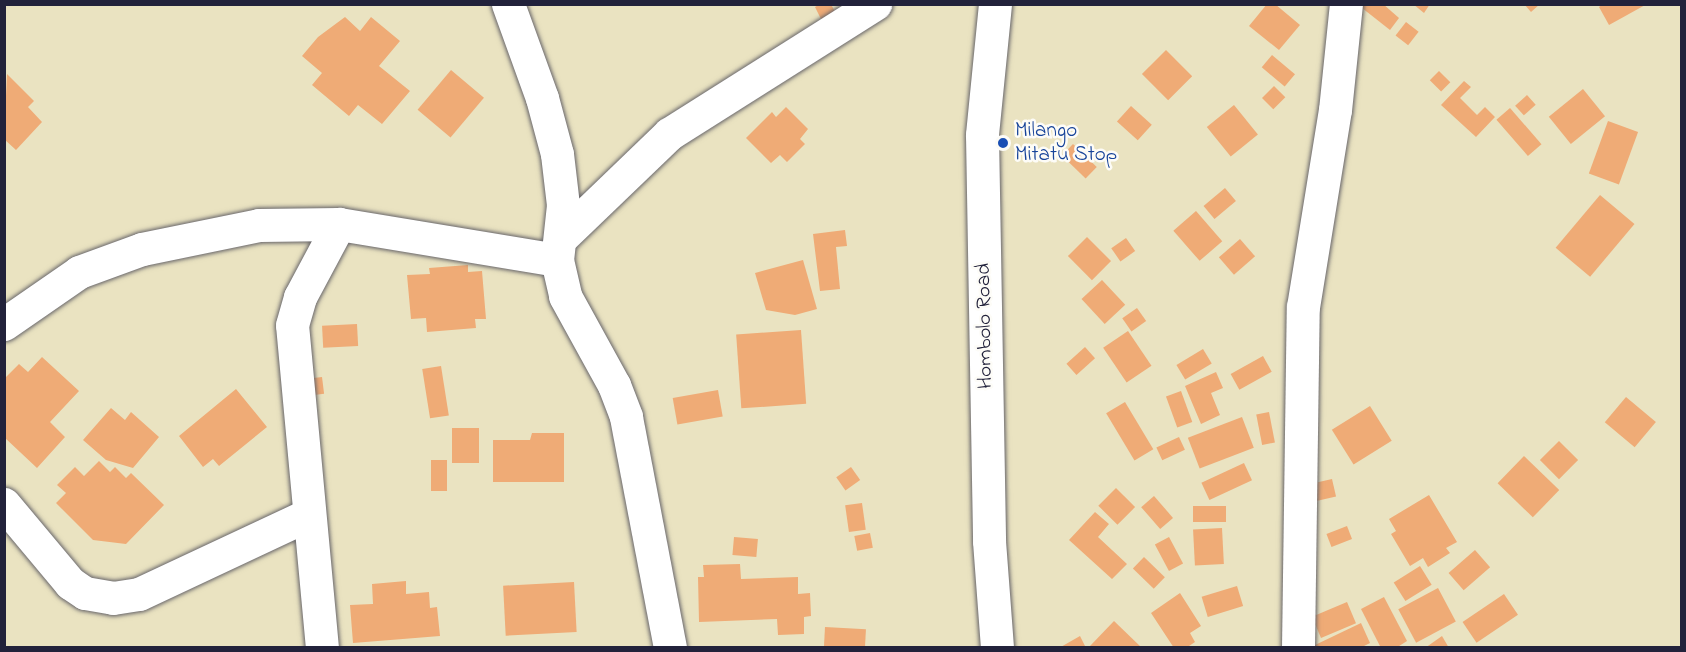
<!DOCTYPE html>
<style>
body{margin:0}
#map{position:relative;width:1686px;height:652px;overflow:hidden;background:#eae3c1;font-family:"Indie Flower",sans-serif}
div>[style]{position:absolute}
.building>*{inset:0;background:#efab76;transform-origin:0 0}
.roads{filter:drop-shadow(0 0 2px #68666a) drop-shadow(0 0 2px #68666a)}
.minor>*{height:33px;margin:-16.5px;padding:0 16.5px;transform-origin:16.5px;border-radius:16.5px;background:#fff}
.dots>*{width:16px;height:16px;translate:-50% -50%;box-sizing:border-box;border:3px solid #fdfcf7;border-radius:50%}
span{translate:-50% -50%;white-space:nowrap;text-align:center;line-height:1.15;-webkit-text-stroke:5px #fdfcf7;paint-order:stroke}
.transit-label{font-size:21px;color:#164399}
.left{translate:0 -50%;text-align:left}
.street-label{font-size:21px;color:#22223b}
.frame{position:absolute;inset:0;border:6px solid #22223b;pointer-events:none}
</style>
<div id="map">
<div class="building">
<i style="clip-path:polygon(820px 4px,831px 4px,840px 22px,826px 29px,815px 7px)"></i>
<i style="clip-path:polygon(1267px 4px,1275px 4px,1300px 25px,1279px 50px,1249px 26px)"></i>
<i style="clip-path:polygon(1357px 4px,1383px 4px,1399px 18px,1390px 30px)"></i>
<i style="clip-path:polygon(1413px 4px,1430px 4px,1424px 13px)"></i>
<i style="clip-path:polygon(1524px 4px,1540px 4px,1531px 12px)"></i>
<i style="clip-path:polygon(1603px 4px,1647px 4px,1609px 25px,1599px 7px)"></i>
<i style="clip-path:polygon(345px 17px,360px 31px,371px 17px,400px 41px,379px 66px,410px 91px,382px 124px,358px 105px,349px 116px,312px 85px,322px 73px,302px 56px,318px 37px)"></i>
<i style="left:1406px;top:22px;width:16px;height:17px;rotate:38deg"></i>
<i style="left:1166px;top:50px;width:37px;height:34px;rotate:45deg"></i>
<i style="left:1272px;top:55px;width:30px;height:16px;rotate:40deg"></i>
<i style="left:451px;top:70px;width:43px;height:52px;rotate:40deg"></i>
<i style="left:1439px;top:71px;width:16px;height:13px;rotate:45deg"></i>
<i style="clip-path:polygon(7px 74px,34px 101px,28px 107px,42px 122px,16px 150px,4px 139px)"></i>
<i style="clip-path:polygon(1464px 81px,1471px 87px,1460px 98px,1477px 115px,1485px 107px,1495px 117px,1476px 137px,1441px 105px)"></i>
<i style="left:1274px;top:86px;width:16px;height:17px;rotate:45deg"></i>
<i style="left:1583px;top:89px;width:35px;height:44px;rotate:51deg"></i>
<i style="left:1527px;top:95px;width:13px;height:16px;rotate:48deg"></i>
<i style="left:1234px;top:105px;width:38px;height:35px;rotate:51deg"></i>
<i style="left:1131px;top:106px;width:28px;height:21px;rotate:42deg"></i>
<i style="clip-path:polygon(786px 107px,808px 129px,800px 139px,805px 144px,787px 162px,780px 155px,771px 163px,746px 138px,772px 112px,776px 117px)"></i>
<i style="left:1510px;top:108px;width:48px;height:18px;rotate:49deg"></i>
<i style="left:1608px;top:121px;width:32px;height:56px;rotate:20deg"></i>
<i style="left:1073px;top:144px;width:33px;height:16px;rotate:44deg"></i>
<i style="left:1225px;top:188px;width:17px;height:28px;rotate:50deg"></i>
<i style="left:1600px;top:195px;width:45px;height:69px;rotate:40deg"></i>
<i style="left:1196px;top:211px;width:40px;height:30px;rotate:49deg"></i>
<i style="clip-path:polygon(845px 230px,847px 246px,836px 247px,840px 289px,820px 291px,813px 234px)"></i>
<i style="left:1087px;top:237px;width:34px;height:27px;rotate:45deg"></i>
<i style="left:1126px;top:238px;width:16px;height:18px;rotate:55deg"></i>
<i style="left:1240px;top:239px;width:23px;height:28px;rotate:49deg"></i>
<i style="clip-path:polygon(803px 260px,817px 309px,795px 315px,766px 310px,755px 273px)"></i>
<i style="clip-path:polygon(468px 265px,468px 272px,482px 271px,486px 319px,475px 319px,476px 328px,427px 332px,426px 318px,411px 319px,407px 275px,430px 274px,429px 268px)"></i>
<i style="left:1102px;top:280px;width:34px;height:28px;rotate:47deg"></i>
<i style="left:1137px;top:308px;width:16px;height:18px;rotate:55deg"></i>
<i style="left:357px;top:324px;width:22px;height:35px;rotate:87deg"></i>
<i style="left:801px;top:330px;width:74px;height:65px;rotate:86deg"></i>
<i style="left:1128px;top:331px;width:42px;height:30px;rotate:56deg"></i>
<i style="left:1085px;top:347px;width:15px;height:25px;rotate:48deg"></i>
<i style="left:1203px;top:349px;width:17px;height:31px;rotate:59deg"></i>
<i style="left:1263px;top:356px;width:18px;height:37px;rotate:61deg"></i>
<i style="clip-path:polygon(42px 357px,79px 391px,50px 422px,65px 437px,37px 468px,4px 437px,4px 379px,19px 364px,28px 372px)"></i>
<i style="left:441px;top:366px;width:50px;height:19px;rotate:81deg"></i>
<i style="clip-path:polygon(1216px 372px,1223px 388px,1211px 393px,1220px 415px,1201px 424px,1185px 386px)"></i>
<i style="left:322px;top:377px;width:17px;height:16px;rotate:83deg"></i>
<i style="clip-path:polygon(236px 389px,267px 427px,219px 466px,213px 459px,203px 467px,179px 436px)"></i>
<i style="left:718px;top:390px;width:27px;height:46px;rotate:80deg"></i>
<i style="left:1181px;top:391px;width:33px;height:16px;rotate:70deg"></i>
<i style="left:1626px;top:397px;width:39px;height:33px;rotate:40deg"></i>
<i style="left:1125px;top:402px;width:55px;height:22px;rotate:59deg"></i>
<i style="left:1370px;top:406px;width:41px;height:45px;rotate:58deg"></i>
<i style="clip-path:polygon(111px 408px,125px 420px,131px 412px,159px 437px,133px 468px,106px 460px,83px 440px)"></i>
<i style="left:1269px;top:412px;width:31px;height:13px;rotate:79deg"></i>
<i style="left:1242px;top:417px;width:33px;height:58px;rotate:69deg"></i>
<i style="left:452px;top:428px;width:27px;height:35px"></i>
<i style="clip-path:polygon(532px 433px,564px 433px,564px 482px,493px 482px,493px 440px,530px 440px)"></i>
<i style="left:1179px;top:437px;width:14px;height:25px;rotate:65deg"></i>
<i style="left:1559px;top:441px;width:27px;height:27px;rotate:45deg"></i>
<i style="left:1524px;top:456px;width:49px;height:38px;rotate:44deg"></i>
<i style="left:431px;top:460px;width:16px;height:31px"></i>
<i style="clip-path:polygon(99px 461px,110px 472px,115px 467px,126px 478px,131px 473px,164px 505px,126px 544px,93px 540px,56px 503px,66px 493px,57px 485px,75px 467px,84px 476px)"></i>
<i style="left:1244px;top:463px;width:19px;height:47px;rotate:65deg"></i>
<i style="left:851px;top:467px;width:16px;height:18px;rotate:55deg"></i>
<i style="left:1332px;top:479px;width:18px;height:29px;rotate:77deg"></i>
<i style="left:1116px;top:488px;width:27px;height:25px;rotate:45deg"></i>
<i style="clip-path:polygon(1429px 495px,1457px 542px,1446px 548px,1450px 553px,1428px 567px,1423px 558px,1410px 566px,1391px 534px,1396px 531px,1389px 519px)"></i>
<i style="left:1154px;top:496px;width:29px;height:17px;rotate:49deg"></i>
<i style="left:862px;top:503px;width:27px;height:17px;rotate:82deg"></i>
<i style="left:1226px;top:506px;width:16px;height:33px;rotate:90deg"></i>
<i style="clip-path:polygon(1095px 512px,1109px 524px,1098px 537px,1127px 564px,1112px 579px,1069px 540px)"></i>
<i style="left:1347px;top:526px;width:14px;height:22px;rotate:69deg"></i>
<i style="left:1222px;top:528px;width:36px;height:29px;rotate:87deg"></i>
<i style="left:870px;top:533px;width:15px;height:16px;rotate:79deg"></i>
<i style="left:734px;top:537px;width:24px;height:18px;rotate:5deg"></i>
<i style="left:1169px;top:537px;width:30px;height:16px;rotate:62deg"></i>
<i style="left:1475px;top:550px;width:23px;height:35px;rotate:49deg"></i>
<i style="left:1144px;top:557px;width:29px;height:16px;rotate:44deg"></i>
<i style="clip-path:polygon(740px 564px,741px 579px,798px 577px,798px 594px,810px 593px,811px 616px,804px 617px,804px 634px,778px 635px,777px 619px,699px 622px,698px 577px,704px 577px,703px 565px)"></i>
<i style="left:1420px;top:566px;width:22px;height:31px;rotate:58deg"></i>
<i style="clip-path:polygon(406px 581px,406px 594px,429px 592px,430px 608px,437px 607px,440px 636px,353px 643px,350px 605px,373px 604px,372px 584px)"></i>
<i style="left:574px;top:582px;width:50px;height:71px;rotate:87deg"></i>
<i style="left:1237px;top:586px;width:21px;height:37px;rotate:73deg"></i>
<i style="left:1438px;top:588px;width:38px;height:45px;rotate:62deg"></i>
<i style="clip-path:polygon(1180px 593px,1201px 626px,1190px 633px,1195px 642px,1186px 648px,1174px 648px,1151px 613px)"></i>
<i style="left:1504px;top:594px;width:25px;height:50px;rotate:56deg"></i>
<i style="clip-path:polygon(1384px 597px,1407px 641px,1396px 648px,1381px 648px,1361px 609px)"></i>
<i style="left:1347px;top:602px;width:23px;height:38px;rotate:67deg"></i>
<i style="clip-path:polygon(1114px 621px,1142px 648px,1090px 646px)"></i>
<i style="clip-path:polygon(1361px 623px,1370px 643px,1360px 648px,1316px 648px,1315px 645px)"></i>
<i style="left:825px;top:627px;width:41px;height:21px;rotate:3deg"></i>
<i style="clip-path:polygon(1080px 636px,1086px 648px,1059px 648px)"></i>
<i style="clip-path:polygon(1442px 636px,1449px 648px,1425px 648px)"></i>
</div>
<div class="roads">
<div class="minor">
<i style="left:508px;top:4px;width:100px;rotate:70.1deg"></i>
<i style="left:542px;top:98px;width:58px;rotate:75deg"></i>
<i style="left:557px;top:154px;width:51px;rotate:83.3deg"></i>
<i style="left:563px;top:205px;width:55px;rotate:96.2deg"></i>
<i style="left:557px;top:260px;width:37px;rotate:77deg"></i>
<i style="left:565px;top:296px;width:102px;rotate:61.2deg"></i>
<i style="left:614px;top:385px;width:34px;rotate:69deg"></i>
<i style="left:626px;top:417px;width:235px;rotate:79.2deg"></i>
<i style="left:995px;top:4px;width:132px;rotate:95.7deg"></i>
<i style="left:982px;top:135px;width:406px;rotate:89deg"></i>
<i style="left:989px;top:541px;width:107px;rotate:85.7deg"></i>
<i style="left:562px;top:237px;width:149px;rotate:-43.9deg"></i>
<i style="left:669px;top:134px;width:244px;rotate:-32.3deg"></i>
<i style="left:4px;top:324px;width:91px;rotate:-34.7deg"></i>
<i style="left:79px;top:272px;width:67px;rotate:-20.1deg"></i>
<i style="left:142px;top:249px;width:119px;rotate:-11.6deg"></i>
<i style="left:259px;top:225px;width:80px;rotate:-0.7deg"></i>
<i style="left:339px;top:224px;width:221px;rotate:9.4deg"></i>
<i style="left:4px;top:504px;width:103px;rotate:50.1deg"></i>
<i style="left:70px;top:583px;width:18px;rotate:34deg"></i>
<i style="left:85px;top:593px;width:28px;rotate:10deg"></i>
<i style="left:113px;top:598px;width:26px;rotate:-9deg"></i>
<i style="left:139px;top:594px;width:187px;rotate:-25.1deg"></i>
<i style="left:322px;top:648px;width:324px;rotate:-95.3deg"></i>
<i style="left:292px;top:325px;width:29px;rotate:-74deg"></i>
<i style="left:300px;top:297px;width:83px;rotate:-61.9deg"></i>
<i style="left:1298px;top:648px;width:341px;rotate:-89.2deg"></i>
<i style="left:1303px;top:307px;width:200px;rotate:-80.8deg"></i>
<i style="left:1335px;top:110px;width:107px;rotate:-84.1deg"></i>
</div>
</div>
<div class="dots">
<i style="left:1003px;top:143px;background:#1a4fb4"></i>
</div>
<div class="transit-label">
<span class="left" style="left:1015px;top:143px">Milango<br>Mitatu Stop</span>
</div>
<div class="street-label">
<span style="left:985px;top:326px;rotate:-91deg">Hombolo Road</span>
</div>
<div class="frame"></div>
</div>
